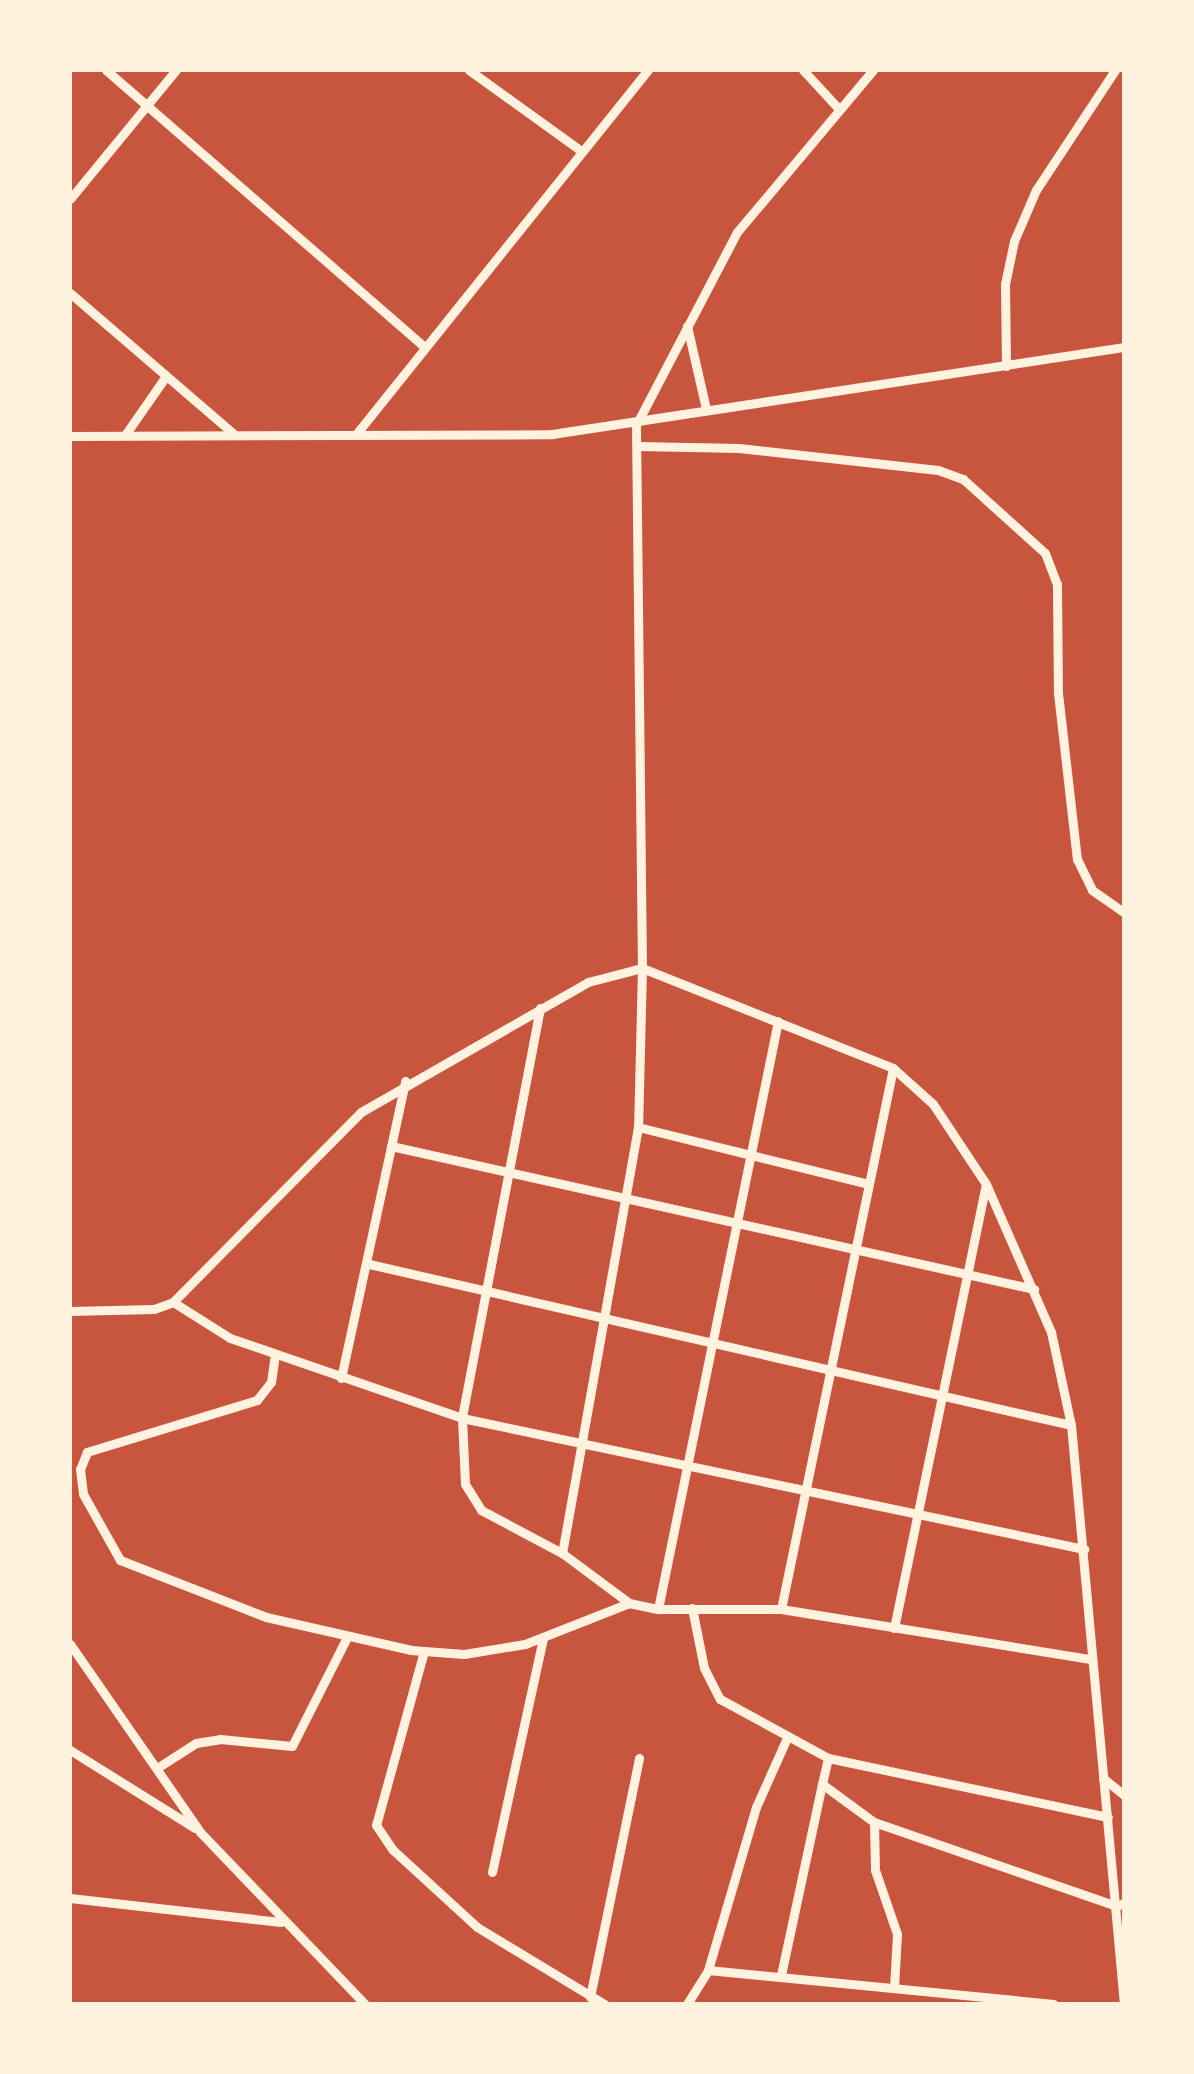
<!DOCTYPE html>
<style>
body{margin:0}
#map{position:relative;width:1194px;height:2074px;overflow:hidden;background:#c8553d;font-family:"Times New Roman",serif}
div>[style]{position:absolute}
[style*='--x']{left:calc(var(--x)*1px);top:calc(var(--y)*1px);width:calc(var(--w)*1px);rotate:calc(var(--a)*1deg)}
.minor>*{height:9px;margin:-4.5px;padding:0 4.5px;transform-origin:4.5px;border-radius:4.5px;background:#fff3e0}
span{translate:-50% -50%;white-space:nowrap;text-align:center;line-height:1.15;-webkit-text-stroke:10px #fff3e0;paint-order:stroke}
.frame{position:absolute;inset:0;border:72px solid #fff3e0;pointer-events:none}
</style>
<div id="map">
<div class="minor">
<i style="--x:106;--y:70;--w:420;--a:41"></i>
<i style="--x:469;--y:70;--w:137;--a:35.8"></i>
<i style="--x:803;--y:70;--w:50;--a:47.4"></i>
<i style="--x:873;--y:70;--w:212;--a:130"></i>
<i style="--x:737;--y:232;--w:218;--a:117.6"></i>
<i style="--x:636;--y:425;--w:543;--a:89.37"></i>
<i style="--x:642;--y:968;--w:270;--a:21.7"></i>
<i style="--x:893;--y:1068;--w:54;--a:42"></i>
<i style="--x:933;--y:1104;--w:96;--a:56.5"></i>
<i style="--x:986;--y:1184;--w:162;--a:66.3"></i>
<i style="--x:1051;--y:1332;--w:95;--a:77.9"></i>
<i style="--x:1071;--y:1425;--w:581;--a:84.77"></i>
<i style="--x:70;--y:199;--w:167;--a:-50.6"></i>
<i style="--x:70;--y:293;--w:216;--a:40.7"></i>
<i style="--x:687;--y:326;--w:85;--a:77.1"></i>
<i style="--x:1006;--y:366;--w:82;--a:-90.7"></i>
<i style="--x:1005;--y:284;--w:44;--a:-78.2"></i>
<i style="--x:1014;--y:241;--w:56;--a:-66.7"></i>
<i style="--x:1036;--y:190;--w:144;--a:-56.6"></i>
<i style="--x:357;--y:433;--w:465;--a:-51.3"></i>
<i style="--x:125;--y:435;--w:72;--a:-55.2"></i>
<i style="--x:70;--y:436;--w:482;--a:-0.2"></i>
<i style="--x:552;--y:434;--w:579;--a:-8.65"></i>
<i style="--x:637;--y:446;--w:102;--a:1.1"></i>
<i style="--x:739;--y:448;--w:200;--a:6.3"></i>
<i style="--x:938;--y:470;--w:27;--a:20"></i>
<i style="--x:963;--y:479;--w:110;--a:42.1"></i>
<i style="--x:1045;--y:553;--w:33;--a:69"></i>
<i style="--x:1057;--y:584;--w:109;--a:89.5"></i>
<i style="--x:1058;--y:693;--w:167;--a:83.5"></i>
<i style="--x:1077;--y:859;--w:34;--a:64"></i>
<i style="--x:1092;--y:890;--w:39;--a:35"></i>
<i style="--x:540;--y:1008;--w:417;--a:100.8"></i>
<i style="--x:462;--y:1418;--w:66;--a:87.4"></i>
<i style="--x:465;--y:1484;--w:31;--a:58"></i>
<i style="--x:481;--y:1510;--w:92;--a:28"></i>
<i style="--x:562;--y:1553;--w:84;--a:36.7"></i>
<i style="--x:629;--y:1603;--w:30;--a:12"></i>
<i style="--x:658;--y:1609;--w:123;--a:0"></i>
<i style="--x:781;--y:1609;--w:312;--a:9.2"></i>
<i style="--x:638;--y:1127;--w:234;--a:13.9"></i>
<i style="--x:391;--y:1146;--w:659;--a:12.54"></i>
<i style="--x:369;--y:1264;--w:720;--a:12.92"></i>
<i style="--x:173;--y:1302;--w:67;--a:32.3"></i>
<i style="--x:230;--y:1338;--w:245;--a:19"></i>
<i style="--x:462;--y:1418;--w:636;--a:11.89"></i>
<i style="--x:70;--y:1311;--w:84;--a:-1.4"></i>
<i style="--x:154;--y:1309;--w:20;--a:-20"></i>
<i style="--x:173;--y:1302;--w:267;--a:-45.3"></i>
<i style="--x:361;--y:1112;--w:262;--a:-29.8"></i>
<i style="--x:588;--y:982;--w:56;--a:-14.5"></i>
<i style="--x:642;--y:968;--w:159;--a:91.4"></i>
<i style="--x:638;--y:1127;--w:433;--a:100.1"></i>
<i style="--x:275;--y:1354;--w:28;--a:98"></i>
<i style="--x:271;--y:1382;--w:23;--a:128"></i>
<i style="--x:257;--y:1400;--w:178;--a:163"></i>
<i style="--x:87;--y:1452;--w:18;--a:112"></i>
<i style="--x:80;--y:1469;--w:25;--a:83"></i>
<i style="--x:83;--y:1494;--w:76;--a:60.7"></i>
<i style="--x:120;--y:1560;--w:157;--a:21.3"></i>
<i style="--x:266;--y:1617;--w:149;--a:12.8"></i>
<i style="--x:411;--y:1650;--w:53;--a:4.3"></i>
<i style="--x:464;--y:1654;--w:62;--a:-9.3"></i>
<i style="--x:525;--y:1644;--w:112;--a:-21.5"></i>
<i style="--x:341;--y:1378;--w:304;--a:-77.8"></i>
<i style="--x:692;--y:1608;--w:61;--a:78.7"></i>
<i style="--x:704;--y:1668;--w:35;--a:63"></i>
<i style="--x:720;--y:1699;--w:123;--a:28.6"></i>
<i style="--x:828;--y:1758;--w:27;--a:103"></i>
<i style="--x:822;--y:1784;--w:64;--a:36.2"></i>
<i style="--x:874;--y:1822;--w:256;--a:19.1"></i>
<i style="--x:1116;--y:1906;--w:9;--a:-21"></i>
<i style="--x:658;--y:1609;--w:600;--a:-78.47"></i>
<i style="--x:781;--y:1609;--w:552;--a:-78.3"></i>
<i style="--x:894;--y:1628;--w:452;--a:-78.3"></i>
<i style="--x:70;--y:1644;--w:229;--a:55.3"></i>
<i style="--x:200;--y:1832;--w:238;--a:46.2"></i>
<i style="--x:424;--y:1651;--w:180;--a:105.4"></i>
<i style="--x:376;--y:1825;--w:30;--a:56"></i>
<i style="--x:393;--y:1850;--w:114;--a:42.5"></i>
<i style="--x:477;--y:1927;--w:149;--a:31.2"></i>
<i style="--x:70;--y:1750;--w:147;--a:32"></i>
<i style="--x:828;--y:1758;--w:286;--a:11.9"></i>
<i style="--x:157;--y:1768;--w:46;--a:-32.7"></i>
<i style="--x:196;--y:1743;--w:24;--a:-9"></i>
<i style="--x:220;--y:1739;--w:72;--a:5.6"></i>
<i style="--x:292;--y:1746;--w:122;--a:-63.2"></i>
<i style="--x:1103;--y:1778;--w:27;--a:39"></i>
<i style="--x:874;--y:1822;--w:48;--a:88.8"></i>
<i style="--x:875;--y:1870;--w:68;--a:71"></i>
<i style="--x:897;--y:1934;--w:53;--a:93.2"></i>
<i style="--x:492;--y:1872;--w:239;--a:-77.7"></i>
<i style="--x:70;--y:1898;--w:212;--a:6.5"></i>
<i style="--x:708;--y:1970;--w:347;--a:5.6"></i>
<i style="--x:781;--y:1975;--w:195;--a:-77.9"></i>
<i style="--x:590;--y:1997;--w:244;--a:-78.4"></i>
<i style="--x:687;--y:2004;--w:40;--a:-58"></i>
<i style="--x:708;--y:1970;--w:170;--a:-73.6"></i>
<i style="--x:756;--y:1807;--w:73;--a:-65.9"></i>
</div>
<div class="frame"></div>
</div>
